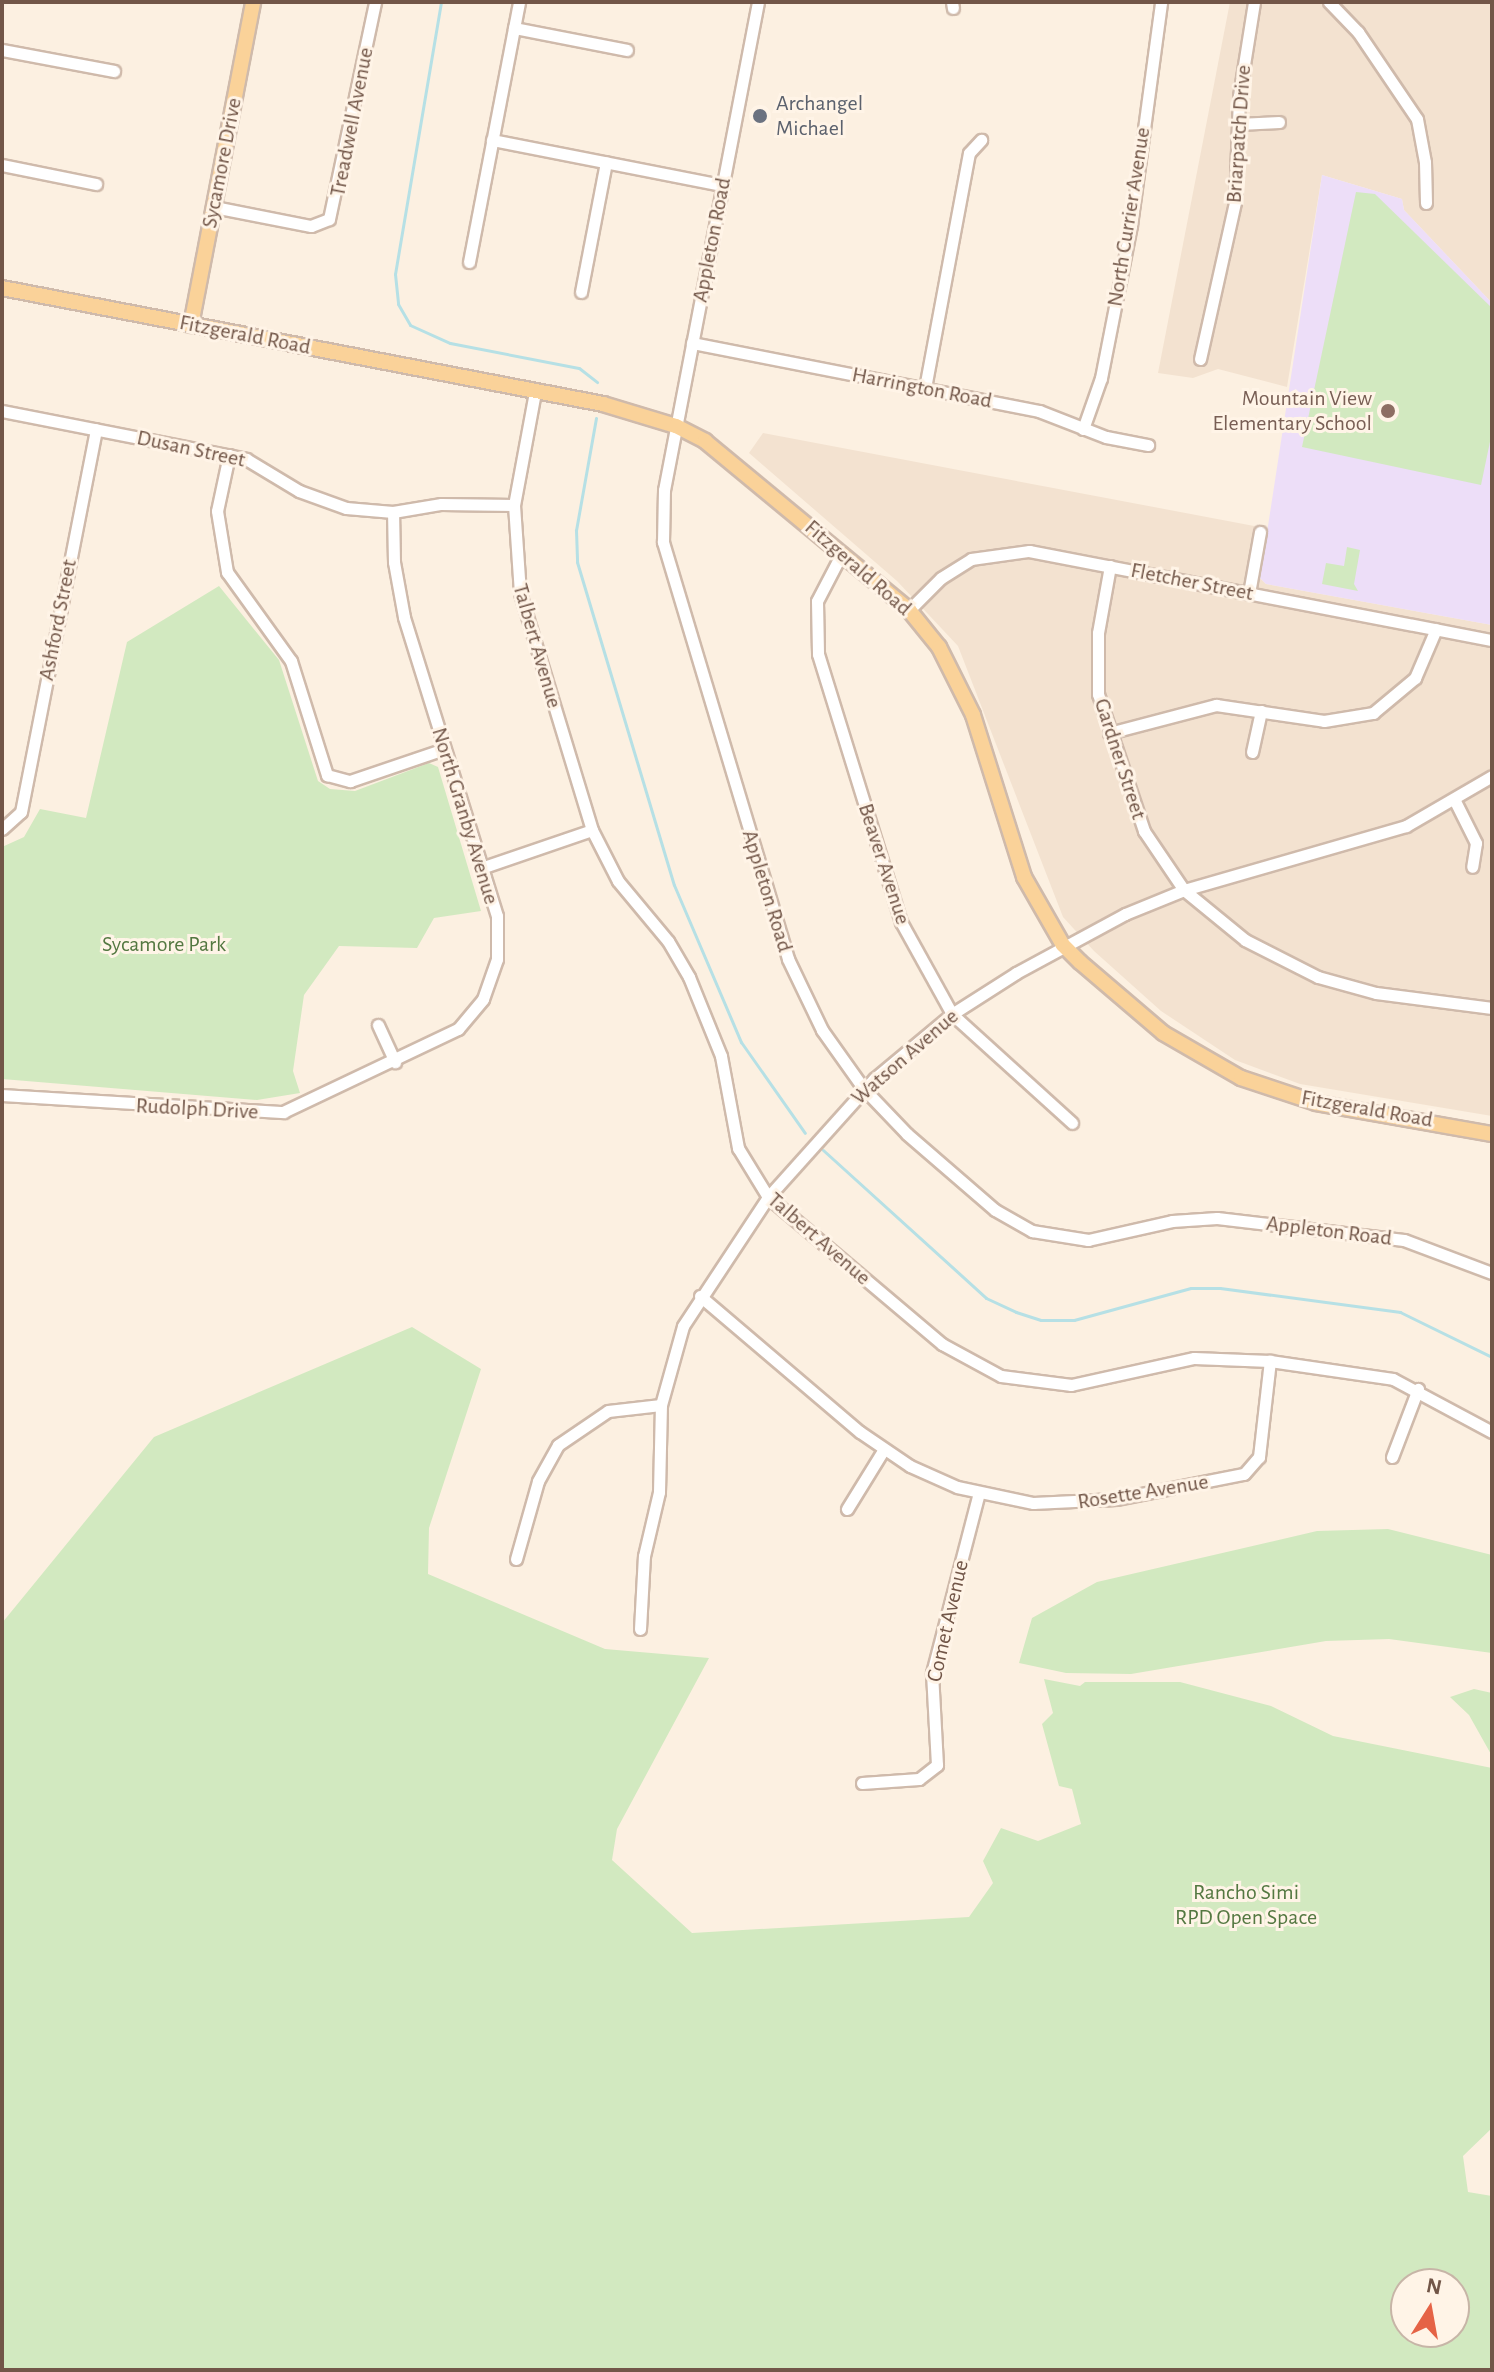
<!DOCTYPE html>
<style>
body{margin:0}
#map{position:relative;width:1494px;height:2372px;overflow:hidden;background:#fcf0e1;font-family:"Alegreya Sans",sans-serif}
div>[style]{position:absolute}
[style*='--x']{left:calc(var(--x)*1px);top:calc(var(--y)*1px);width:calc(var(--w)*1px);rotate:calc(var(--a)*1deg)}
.residential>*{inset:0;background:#f3e2d0}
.education>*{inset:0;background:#eddef8}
.green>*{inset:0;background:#d2e9c0}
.stream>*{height:3px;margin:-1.5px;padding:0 1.5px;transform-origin:1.5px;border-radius:1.5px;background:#b6e0e5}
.roads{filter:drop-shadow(2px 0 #cfbaab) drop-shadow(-2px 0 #cfbaab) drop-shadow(0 2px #cfbaab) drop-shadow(0 -2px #cfbaab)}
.minor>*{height:11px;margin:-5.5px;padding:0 5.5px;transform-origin:5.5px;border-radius:5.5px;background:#fff}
.major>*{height:14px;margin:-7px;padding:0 7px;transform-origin:7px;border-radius:7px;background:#fad299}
.dots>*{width:22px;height:22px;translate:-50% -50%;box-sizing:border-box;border:4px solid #fff4e7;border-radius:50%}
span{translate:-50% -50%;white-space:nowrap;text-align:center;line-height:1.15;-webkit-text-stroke:6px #fff4e7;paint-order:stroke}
.worship-label{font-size:22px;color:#5b616d}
.left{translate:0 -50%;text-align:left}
.street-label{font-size:22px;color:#725648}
.education-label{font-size:22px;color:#785e54}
.right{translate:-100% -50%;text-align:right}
.park-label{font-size:22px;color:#547841}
.frame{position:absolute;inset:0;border:4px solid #725648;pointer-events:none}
.north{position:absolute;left:1390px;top:2268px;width:80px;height:80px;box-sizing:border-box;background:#fff4e7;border:2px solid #c7b5a7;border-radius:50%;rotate:11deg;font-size:22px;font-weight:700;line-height:32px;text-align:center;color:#725648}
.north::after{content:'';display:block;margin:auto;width:28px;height:36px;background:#e56346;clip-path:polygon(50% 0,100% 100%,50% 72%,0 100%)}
</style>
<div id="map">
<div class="residential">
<i style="clip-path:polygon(1230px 2px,1492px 2px,1492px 303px,1404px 210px,1402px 199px,1322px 175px,1287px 387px,1218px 369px,1193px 378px,1158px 373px)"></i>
<i style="clip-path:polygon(763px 433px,1270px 529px,1260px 578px,1266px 584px,1492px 625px,1492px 1116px,1300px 1084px,1235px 1060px,1161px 1011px,1094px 951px,1063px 917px,958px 646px,897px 581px,749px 453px)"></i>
</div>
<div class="education">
<i style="clip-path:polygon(1322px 175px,1402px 199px,1404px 210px,1492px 303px,1492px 625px,1266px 584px,1260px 578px)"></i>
</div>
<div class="green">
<i style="clip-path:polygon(1356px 192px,1375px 194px,1492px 308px,1492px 432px,1481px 485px,1302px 447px)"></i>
<i style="clip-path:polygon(1347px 547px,1360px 550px,1354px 584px,1358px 591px,1322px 584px,1326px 563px,1344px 566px)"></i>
<i style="clip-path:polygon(219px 586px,279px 660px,318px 781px,330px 789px,355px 791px,429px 763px,438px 767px,481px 911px,434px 918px,417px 948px,339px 946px,304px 995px,293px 1071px,300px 1093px,257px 1100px,2px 1079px,2px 847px,24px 837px,40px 809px,86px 818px,127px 642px)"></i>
<i style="clip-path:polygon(evenodd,412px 1327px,481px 1369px,429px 1528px,428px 1574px,605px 1649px,709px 1658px,617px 1829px,612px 1860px,692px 1933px,969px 1917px,993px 1883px,983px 1861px,1001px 1828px,1038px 1841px,1081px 1824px,1072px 1789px,1059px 1786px,1042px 1724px,1053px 1713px,1044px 1679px,1080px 1686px,1085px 1682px,1180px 1682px,1271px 1706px,1333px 1736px,1492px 1768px,1492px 2128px,1463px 2156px,1468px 2192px,1492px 2196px,1492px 2370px,2px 2370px,2px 1623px,154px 1437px,412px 1327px,1406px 2284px,1454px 2284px,1454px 2332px,1406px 2332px,1406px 2284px)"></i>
<i style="clip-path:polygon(1388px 1529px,1492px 1555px,1492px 1653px,1389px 1639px,1326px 1641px,1131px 1674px,1066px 1673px,1019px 1663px,1032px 1618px,1097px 1582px,1317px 1531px)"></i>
<i style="clip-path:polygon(1474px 1689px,1492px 1693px,1492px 1756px,1469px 1715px,1450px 1697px)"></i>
</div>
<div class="stream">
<i style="--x:441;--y:2;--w:276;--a:99.6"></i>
<i style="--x:395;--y:274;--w:30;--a:84"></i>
<i style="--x:398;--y:304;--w:24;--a:60"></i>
<i style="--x:410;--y:325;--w:44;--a:24.2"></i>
<i style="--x:450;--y:343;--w:131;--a:11"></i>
<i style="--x:579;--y:368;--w:23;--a:38"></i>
<i style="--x:596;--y:418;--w:114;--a:100.1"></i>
<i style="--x:576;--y:530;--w:32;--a:88"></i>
<i style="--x:577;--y:562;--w:337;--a:73.3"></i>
<i style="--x:674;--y:885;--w:171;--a:66.9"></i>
<i style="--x:741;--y:1042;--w:111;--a:54.9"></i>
<i style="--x:823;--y:1150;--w:220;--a:42.2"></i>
<i style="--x:986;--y:1298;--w:33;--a:25"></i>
<i style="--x:1016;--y:1312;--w:26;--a:18"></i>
<i style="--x:1041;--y:1320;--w:33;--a:0"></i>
<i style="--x:1074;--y:1320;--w:121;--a:-15.3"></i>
<i style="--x:1191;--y:1288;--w:29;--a:0"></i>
<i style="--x:1220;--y:1288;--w:182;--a:7.6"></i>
<i style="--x:1400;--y:1312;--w:102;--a:26.1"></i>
</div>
<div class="roads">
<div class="minor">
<i style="--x:758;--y:2;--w:497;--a:100.9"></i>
<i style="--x:664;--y:490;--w:52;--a:91.1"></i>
<i style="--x:663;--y:542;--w:435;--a:73.3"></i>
<i style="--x:788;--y:959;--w:79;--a:64.4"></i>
<i style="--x:822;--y:1030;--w:72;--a:54.6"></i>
<i style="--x:864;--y:1089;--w:62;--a:46.3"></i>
<i style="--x:907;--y:1134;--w:116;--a:40.8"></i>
<i style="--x:995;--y:1210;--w:43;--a:29.6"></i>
<i style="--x:1032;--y:1231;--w:57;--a:9.1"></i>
<i style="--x:1088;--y:1240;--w:86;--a:-12.7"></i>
<i style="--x:1172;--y:1221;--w:45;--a:-3.8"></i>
<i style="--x:1217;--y:1218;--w:188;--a:6.7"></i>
<i style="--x:1404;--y:1240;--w:94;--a:20.6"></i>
<i style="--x:952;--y:2;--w:6;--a:81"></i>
<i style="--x:1329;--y:2;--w:42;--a:46"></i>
<i style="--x:1358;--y:32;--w:105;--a:55.9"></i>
<i style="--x:1417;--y:119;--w:44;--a:79.5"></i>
<i style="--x:1425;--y:162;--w:41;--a:88.6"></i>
<i style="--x:514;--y:28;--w:115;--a:11"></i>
<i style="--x:2;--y:50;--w:114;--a:10.6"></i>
<i style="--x:1239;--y:124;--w:40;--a:-2.9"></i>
<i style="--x:492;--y:140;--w:234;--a:11.1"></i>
<i style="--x:2;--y:165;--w:96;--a:11.4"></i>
<i style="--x:214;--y:207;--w:99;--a:11.1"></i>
<i style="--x:311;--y:226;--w:19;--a:-21"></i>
<i style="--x:329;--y:219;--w:222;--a:-78"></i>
<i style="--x:469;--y:262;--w:265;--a:-79.1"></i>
<i style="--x:581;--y:292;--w:132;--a:-79.1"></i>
<i style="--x:692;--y:343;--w:354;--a:11.1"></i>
<i style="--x:1039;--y:411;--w:72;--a:21.2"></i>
<i style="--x:1106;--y:437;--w:43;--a:10.8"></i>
<i style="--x:1200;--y:359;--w:161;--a:-77.4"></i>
<i style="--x:1235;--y:202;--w:106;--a:-87.8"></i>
<i style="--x:1239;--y:96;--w:95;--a:-80.9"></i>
<i style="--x:925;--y:388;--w:239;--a:-79.4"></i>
<i style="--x:969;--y:153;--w:18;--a:-47"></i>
<i style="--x:535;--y:392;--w:115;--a:100.5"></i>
<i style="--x:514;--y:505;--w:88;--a:86.1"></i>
<i style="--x:520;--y:593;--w:248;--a:73.1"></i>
<i style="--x:592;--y:830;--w:57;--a:63"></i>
<i style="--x:618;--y:881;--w:78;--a:50.2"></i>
<i style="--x:668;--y:941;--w:42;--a:59.7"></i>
<i style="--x:689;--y:977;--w:85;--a:67.9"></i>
<i style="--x:721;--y:1056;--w:94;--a:79.5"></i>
<i style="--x:738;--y:1148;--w:57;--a:58.5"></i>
<i style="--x:768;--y:1197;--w:228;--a:40.2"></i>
<i style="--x:942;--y:1344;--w:67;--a:28.5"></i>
<i style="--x:1001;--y:1376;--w:71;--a:7.3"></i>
<i style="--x:1071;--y:1385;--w:126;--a:-12.4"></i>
<i style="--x:1194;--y:1358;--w:76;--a:2.3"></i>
<i style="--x:1270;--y:1361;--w:124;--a:8.3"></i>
<i style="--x:1393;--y:1379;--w:112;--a:28.2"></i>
<i style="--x:2;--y:411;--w:249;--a:11.1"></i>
<i style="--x:246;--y:459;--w:62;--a:31.1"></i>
<i style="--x:299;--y:491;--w:50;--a:19.9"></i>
<i style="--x:346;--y:508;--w:47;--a:4.9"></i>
<i style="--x:393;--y:512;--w:49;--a:-9.5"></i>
<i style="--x:441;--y:504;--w:73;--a:0.8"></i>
<i style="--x:1083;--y:429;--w:54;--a:-70.6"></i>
<i style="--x:1101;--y:378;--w:156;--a:-78.9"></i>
<i style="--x:1131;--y:225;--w:225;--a:-82.3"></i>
<i style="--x:229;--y:455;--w:57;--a:102.1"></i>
<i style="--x:217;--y:511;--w:62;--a:80.7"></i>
<i style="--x:227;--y:572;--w:110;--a:54.3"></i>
<i style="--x:291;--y:661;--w:120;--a:72.5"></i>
<i style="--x:327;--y:775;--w:24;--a:15"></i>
<i style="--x:350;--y:781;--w:99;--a:-18.8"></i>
<i style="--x:842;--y:553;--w:54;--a:117.5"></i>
<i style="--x:817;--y:601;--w:53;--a:88.9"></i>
<i style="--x:818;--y:654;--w:281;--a:72.8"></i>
<i style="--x:901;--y:922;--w:105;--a:61"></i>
<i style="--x:952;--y:1014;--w:162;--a:42.2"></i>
<i style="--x:1110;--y:566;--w:68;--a:100.2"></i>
<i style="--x:1098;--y:633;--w:61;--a:90"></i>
<i style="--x:1098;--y:694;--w:145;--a:71.4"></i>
<i style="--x:1144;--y:831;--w:71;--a:55.9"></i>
<i style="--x:1184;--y:890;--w:79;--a:39.3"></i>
<i style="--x:1245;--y:940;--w:82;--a:26.9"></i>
<i style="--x:1318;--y:977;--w:60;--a:15.4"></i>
<i style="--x:1376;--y:993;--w:117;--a:7.4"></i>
<i style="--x:1249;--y:593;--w:62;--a:-79.8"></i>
<i style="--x:909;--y:610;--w:45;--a:-45"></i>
<i style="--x:941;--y:578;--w:36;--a:-32"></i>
<i style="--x:971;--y:559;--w:59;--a:-7.9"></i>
<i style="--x:1029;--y:551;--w:471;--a:10.9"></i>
<i style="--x:1109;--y:733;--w:111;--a:-14.7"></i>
<i style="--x:1216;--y:705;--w:109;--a:8.4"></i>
<i style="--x:1324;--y:721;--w:50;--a:-9.3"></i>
<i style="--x:1373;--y:713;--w:55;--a:-39.8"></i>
<i style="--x:1415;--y:678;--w:53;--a:-66.8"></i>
<i style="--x:1252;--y:752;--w:42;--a:-77.6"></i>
<i style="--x:1455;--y:801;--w:47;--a:63.4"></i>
<i style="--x:1476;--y:843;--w:24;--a:99"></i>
<i style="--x:2;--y:829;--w:25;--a:-42"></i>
<i style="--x:21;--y:812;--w:390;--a:-78.9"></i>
<i style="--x:481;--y:868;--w:117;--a:-18.9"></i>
<i style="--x:378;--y:1025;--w:41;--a:65.3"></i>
<i style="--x:2;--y:1095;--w:282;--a:3.5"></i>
<i style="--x:283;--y:1112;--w:194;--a:-25.4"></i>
<i style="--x:458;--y:1029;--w:39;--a:-50"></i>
<i style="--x:483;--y:999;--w:42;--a:-70.7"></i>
<i style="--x:497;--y:959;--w:43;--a:-90"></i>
<i style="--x:497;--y:916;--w:313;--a:-107.3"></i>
<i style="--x:404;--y:617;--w:56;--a:-100.3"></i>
<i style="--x:394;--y:562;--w:50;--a:-91.1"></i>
<i style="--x:700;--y:1296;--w:210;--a:40.4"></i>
<i style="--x:860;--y:1432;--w:60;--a:34.2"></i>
<i style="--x:910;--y:1466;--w:51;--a:24.1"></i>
<i style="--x:957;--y:1487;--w:78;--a:11.9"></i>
<i style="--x:1033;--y:1503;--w:83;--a:-2.8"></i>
<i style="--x:1116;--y:1499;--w:130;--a:-11.1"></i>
<i style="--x:1244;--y:1474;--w:23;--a:-49"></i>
<i style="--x:1259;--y:1457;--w:97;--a:-83.5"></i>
<i style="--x:1392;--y:1457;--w:73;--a:-69.1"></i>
<i style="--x:847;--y:1509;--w:70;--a:-58.3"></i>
<i style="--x:516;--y:1559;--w:81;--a:-74.2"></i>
<i style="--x:538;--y:1481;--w:41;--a:-60.9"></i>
<i style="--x:558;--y:1445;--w:60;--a:-34.2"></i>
<i style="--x:608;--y:1411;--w:53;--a:-6.5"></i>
<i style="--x:640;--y:1629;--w:73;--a:-86.9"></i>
<i style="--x:644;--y:1556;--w:66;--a:-76.8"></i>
<i style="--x:659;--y:1492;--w:87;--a:-88.7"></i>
<i style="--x:661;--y:1405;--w:82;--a:-74.4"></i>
<i style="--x:683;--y:1326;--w:154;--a:-56.6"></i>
<i style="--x:768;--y:1197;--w:159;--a:-48.1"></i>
<i style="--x:874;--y:1079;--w:102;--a:-39.8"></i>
<i style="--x:952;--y:1014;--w:76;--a:-32.6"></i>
<i style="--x:1016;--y:973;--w:124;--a:-28.4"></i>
<i style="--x:1125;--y:914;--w:64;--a:-22.1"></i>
<i style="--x:1184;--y:890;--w:231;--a:-16.1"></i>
<i style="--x:1406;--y:826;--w:99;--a:-30.2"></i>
<i style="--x:862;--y:1783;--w:57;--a:-4"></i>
<i style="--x:919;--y:1779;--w:23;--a:-38"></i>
<i style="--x:937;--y:1765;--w:92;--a:-93.1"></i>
<i style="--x:932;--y:1673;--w:186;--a:-75.4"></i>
</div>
<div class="major">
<i style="--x:2;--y:288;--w:612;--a:10.92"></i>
<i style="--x:603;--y:404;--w:76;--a:16.8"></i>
<i style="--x:676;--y:426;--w:33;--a:27"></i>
<i style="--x:705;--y:441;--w:265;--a:39.6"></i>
<i style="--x:909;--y:610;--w:48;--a:51"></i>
<i style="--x:939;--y:647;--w:76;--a:63.4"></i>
<i style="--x:973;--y:715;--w:170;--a:72.5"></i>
<i style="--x:1024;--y:877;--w:78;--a:60.2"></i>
<i style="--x:1063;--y:945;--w:24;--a:45"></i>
<i style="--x:1080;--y:962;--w:109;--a:40.5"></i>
<i style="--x:1163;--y:1033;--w:90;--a:30"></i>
<i style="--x:1241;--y:1078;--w:79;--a:18.4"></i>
<i style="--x:1316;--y:1103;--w:179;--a:10"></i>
<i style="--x:191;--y:325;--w:329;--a:-79.1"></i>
</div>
</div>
<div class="dots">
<i style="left:760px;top:116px;background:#6b7280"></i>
<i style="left:1388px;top:411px;background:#8d6e63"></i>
</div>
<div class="worship-label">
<span class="left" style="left:776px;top:116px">Archangel<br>Michael</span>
</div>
<div class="street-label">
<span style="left:352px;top:122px;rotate:-79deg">Treadwell Avenue</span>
<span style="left:1239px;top:134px;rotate:-86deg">Briarpatch Drive</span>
<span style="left:222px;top:163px;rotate:-79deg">Sycamore Drive</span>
<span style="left:1129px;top:217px;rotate:-81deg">North Currier Avenue</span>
<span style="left:712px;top:240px;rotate:-79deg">Appleton Road</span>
<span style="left:245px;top:335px;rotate:11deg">Fitzgerald Road</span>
<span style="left:922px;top:388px;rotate:11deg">Harrington Road</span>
<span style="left:191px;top:449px;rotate:12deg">Dusan Street</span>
<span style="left:858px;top:568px;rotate:41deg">Fitzgerald Road</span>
<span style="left:1192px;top:582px;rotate:11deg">Fletcher Street</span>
<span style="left:58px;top:620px;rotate:-79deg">Ashford Street</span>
<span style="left:537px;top:646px;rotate:74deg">Talbert Avenue</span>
<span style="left:1120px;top:759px;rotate:72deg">Gardner Street</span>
<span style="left:465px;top:816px;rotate:73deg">North Granby Avenue</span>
<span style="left:884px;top:864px;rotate:72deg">Beaver Avenue</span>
<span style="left:767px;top:891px;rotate:73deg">Appleton Road</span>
<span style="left:905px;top:1057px;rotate:-41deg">Watson Avenue</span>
<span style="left:197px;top:1109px;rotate:3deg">Rudolph Drive</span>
<span style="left:1367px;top:1109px;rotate:10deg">Fitzgerald Road</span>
<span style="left:1329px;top:1231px;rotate:7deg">Appleton Road</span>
<span style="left:819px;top:1239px;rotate:41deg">Talbert Avenue</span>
<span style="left:1143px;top:1492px;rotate:-9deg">Rosette Avenue</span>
<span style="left:948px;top:1621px;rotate:-77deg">Comet Avenue</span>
</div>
<div class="education-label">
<span class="right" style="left:1372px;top:411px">Mountain View<br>Elementary School</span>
</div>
<div class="park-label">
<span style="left:164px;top:945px">Sycamore Park</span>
<span style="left:1246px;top:1905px">Rancho Simi<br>RPD Open Space</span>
</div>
<div class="frame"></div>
<div class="north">N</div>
</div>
